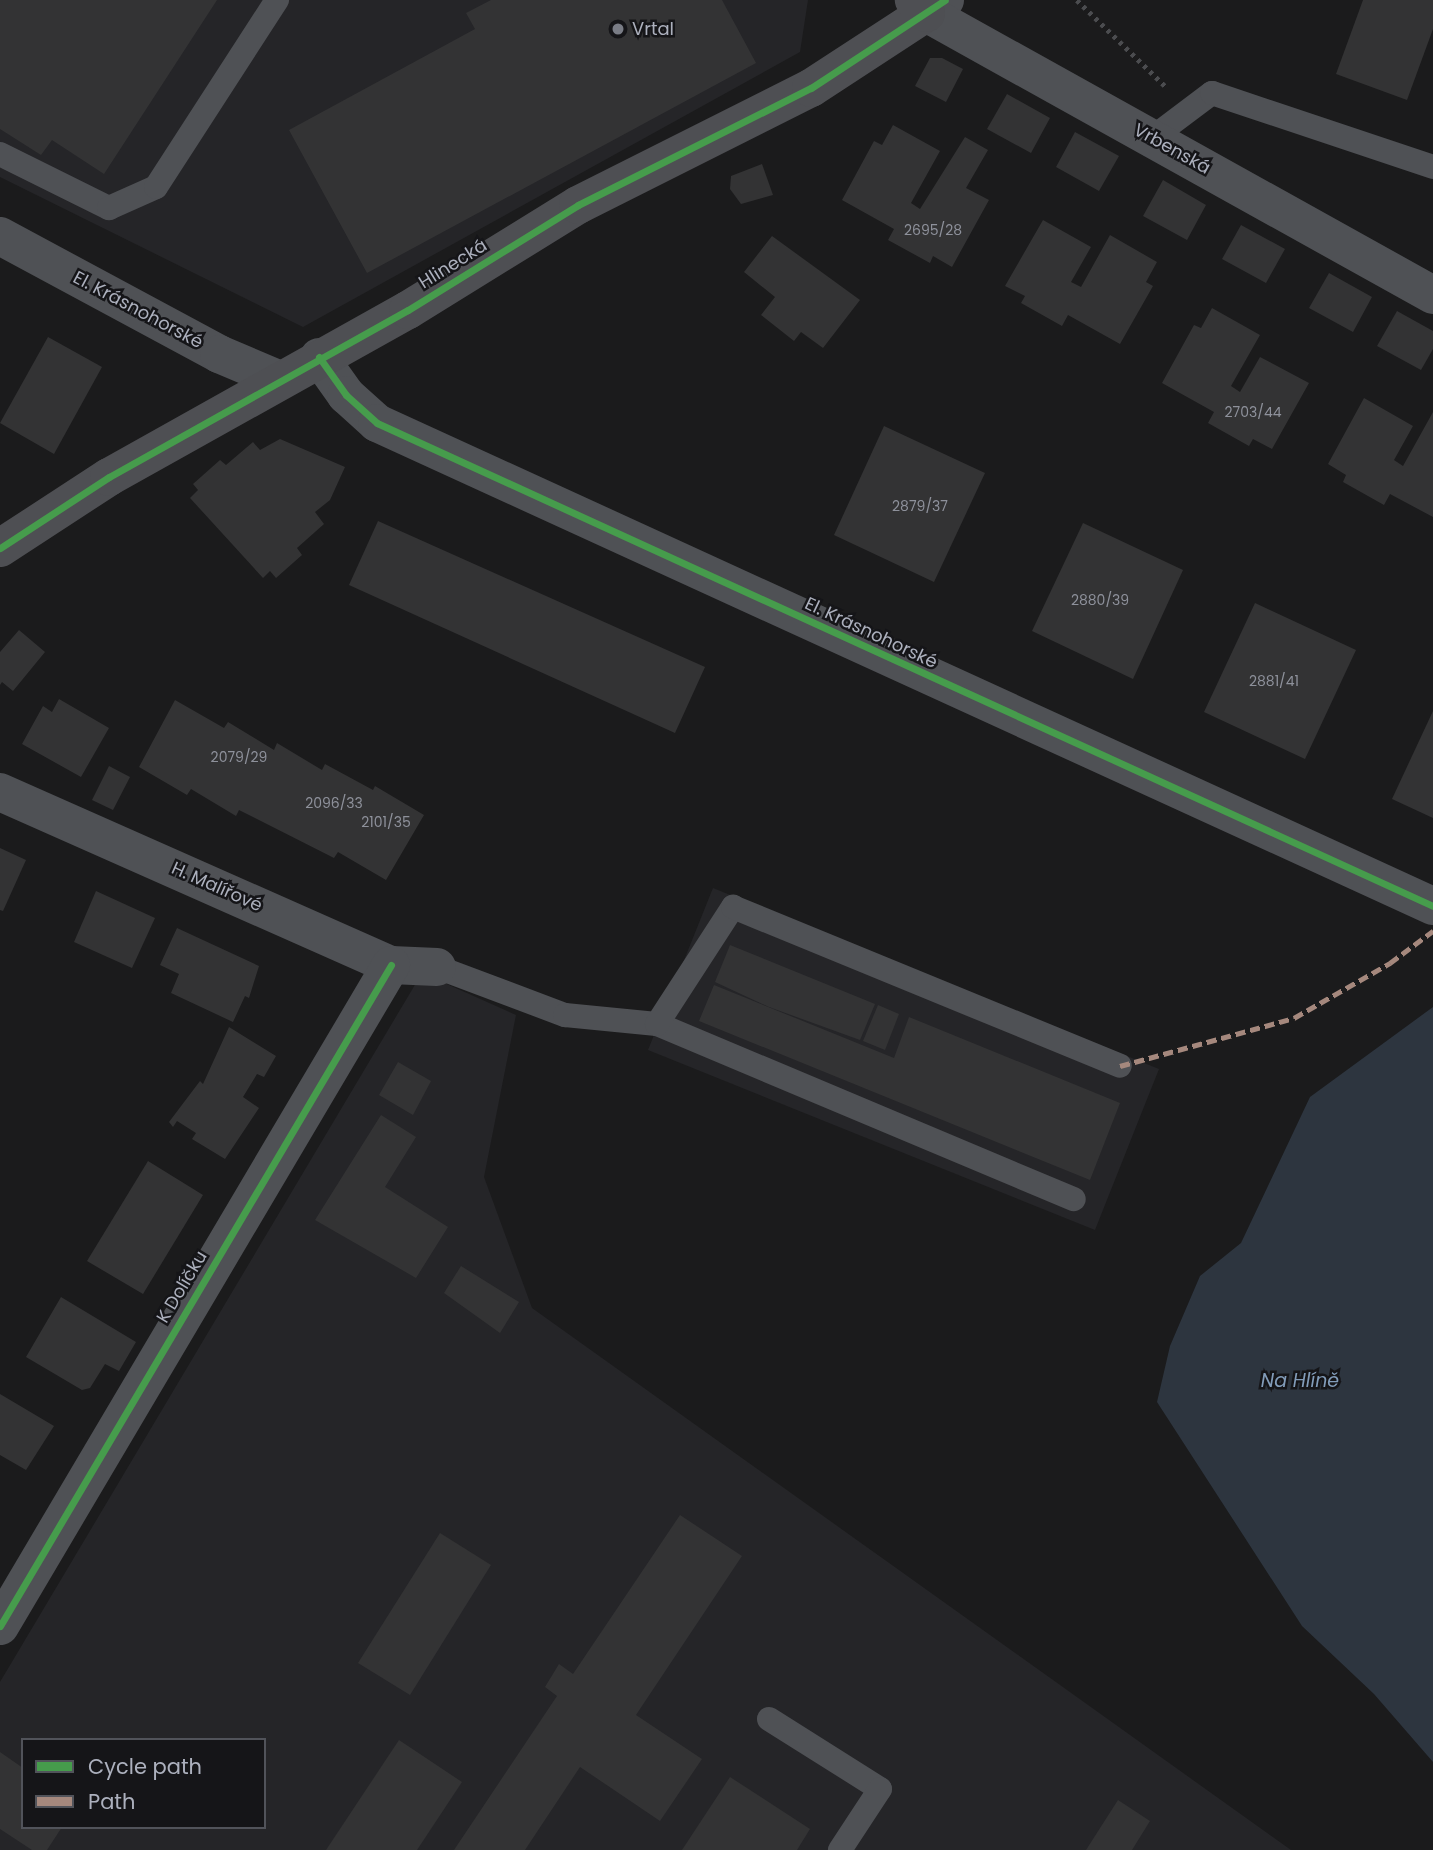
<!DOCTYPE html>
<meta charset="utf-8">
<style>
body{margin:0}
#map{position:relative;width:1433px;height:1850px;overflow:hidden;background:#1b1b1c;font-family:Poppins,sans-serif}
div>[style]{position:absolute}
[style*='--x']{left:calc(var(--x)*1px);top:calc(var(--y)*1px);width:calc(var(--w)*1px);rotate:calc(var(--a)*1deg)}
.built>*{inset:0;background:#252528}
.water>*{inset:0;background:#2d353f}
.building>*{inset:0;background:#333334}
.path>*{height:4.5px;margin-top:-2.25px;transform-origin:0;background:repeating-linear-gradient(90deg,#4b4c4f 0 3.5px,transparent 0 8.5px)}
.lane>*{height:24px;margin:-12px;padding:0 12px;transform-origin:12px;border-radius:12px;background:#4f5155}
.street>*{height:38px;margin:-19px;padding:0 19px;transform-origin:19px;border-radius:19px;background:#4f5155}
.secondary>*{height:38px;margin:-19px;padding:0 19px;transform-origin:19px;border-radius:19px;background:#4e4f53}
.quiet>*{height:5px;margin-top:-2.5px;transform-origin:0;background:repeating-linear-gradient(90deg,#a5887d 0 10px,transparent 0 15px)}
.cycleway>*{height:7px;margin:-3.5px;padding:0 3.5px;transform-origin:3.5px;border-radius:3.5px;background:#469c4c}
.dots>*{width:19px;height:19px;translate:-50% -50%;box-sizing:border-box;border:4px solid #151518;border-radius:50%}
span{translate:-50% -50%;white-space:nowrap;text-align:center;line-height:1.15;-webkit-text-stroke:5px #151518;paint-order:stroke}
.number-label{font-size:14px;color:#8e919b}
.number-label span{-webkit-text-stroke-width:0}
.poi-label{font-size:18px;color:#acb0bd}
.left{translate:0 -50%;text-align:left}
.street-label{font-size:18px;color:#acb0bd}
.water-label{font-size:19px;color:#829cb9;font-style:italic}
.legend{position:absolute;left:21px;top:1738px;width:245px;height:91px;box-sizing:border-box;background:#151518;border:2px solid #51535a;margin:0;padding:9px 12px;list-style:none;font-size:21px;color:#acb0bd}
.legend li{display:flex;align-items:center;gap:14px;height:35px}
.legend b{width:35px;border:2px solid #51535a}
</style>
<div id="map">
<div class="built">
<i style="clip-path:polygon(0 0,808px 0,800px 52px,303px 327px,0 177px)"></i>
<i style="clip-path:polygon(713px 888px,1159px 1069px,1095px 1230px,648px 1050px)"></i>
<i style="clip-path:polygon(evenodd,422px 973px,516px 1015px,484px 1177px,532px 1308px,1291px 1850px,0 1850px,0 1682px,422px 973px,23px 1740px,264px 1740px,264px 1827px,23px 1827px,23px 1740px)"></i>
</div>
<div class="water">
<i style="clip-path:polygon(1433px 1007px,1433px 1762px,1374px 1694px,1302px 1626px,1157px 1402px,1170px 1346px,1200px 1276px,1241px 1243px,1310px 1097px)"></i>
</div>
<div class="building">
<i style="clip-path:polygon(0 0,217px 0,104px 174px,52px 140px,41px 155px,0 129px)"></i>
<i style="clip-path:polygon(491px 0,722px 0,756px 63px,367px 273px,289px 130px,475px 29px,466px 13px)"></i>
<i style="clip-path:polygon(1363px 0,1433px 0,1433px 29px,1407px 100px,1336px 74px)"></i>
<i style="clip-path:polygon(930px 58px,942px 58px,963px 69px,946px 102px,915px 86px)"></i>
<i style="clip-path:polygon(1007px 94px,1050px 118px,1031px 153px,987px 129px)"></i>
<i style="clip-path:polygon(893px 125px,940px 151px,911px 203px,920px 209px,965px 137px,988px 150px,966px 188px,989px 200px,952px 267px,933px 256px,930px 263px,888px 240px,894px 229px,842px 200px,874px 141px,882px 145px)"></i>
<i style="clip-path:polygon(1075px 132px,1119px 156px,1099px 191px,1056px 167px)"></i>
<i style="clip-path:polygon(762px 164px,773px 195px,741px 204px,730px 189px,731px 176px)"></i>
<i style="clip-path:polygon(1163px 180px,1206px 205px,1187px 240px,1143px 216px)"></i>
<i style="clip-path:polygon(1043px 220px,1091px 247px,1071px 282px,1081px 287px,1110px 235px,1157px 262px,1146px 282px,1153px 286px,1120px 344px,1068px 315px,1062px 326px,1021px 303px,1025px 296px,1005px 286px)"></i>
<i style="clip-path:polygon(1241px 225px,1285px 249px,1266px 283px,1222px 259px)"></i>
<i style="clip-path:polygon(772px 236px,860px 300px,823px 348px,801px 332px,794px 341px,761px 315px,775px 297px,744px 272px)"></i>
<i style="clip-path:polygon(1329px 273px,1372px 297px,1353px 332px,1309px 308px)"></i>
<i style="clip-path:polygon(1212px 308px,1260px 335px,1231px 386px,1240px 392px,1260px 357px,1309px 383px,1272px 449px,1253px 439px,1249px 446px,1208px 423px,1214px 412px,1162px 383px,1194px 325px,1201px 328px)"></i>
<i style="clip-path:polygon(1397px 311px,1433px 331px,1433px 349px,1421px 370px,1377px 346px)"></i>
<i style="clip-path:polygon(48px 337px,102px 367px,54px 454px,0 423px)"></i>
<i style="clip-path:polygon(1364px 398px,1413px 426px,1394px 460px,1403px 466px,1433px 412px,1433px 517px,1390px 494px,1384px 505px,1343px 482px,1346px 475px,1328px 464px)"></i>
<i style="clip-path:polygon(884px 426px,985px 473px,934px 582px,834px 535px)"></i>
<i style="clip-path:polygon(280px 439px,345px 467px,330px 500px,315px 512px,324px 524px,297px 548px,302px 555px,276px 578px,270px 571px,263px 578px,190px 498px,198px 490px,193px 484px,220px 460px,226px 465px,253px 442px,260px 450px)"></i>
<i style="clip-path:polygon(378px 521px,705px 667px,675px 733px,349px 585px)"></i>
<i style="clip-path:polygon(1083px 523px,1183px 570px,1133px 679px,1032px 631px)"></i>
<i style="clip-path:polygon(1255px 603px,1356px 650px,1305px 759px,1204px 712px)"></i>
<i style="clip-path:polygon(19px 630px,45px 652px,13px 691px,2px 682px,0 685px,0 652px)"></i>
<i style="clip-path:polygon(59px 699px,109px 728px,81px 777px,22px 744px,43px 706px,52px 712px)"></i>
<i style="clip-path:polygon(175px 700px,224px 728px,228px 722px,274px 750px,277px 743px,322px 770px,325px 764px,373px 790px,375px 786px,424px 815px,386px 880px,338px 852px,334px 858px,239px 810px,236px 816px,191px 789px,187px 795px,139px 767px)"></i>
<i style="clip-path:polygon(1433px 711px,1433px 818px,1392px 799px)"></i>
<i style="clip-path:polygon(109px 766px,130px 777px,113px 810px,92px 800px)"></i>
<i style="clip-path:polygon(0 848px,26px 860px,3px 911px,0 910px)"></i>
<i style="clip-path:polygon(96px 891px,155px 918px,132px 968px,74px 942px)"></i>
<i style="clip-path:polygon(177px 928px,259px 966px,249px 998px,245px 996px,233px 1022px,171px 993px,179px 974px,160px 965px)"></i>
<i style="clip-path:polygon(730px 945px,875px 1004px,860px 1040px,769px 1007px,715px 982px)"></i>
<i style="clip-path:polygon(714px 985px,894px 1058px,909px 1017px,1120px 1103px,1090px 1180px,699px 1021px)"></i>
<i style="clip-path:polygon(878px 1005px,899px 1014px,885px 1050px,863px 1041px)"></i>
<i style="clip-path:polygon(229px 1027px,276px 1056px,264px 1077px,257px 1074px,243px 1097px,259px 1108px,225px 1159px,192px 1139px,196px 1133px,177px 1121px,173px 1127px,169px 1122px,200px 1081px,203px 1084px)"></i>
<i style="clip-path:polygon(398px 1062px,431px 1081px,413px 1115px,379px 1095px)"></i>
<i style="clip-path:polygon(381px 1115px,416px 1137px,385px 1187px,448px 1227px,416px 1278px,315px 1220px)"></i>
<i style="clip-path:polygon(148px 1161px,203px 1195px,143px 1294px,87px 1261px)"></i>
<i style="clip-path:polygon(461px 1266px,519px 1302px,500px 1333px,444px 1293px)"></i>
<i style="clip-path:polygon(61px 1297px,136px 1342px,119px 1371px,105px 1364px,90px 1388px,82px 1390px,26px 1357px)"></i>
<i style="clip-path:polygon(0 1394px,54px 1426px,26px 1470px,0 1455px)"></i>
<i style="clip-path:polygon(680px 1515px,742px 1556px,636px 1715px,702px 1759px,660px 1821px,580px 1767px,525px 1850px,454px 1850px,557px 1696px,545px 1687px,559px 1664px,573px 1674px)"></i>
<i style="clip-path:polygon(440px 1533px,491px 1565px,410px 1695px,358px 1663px)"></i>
<i style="clip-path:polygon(399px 1740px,462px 1782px,417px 1850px,326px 1850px)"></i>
<i style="clip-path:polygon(0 1752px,23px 1768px,23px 1827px,62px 1827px,47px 1850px,32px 1850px,0 1829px)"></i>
<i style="clip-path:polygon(730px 1777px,810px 1829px,797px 1850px,682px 1850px)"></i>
<i style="clip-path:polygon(1118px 1800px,1150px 1821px,1132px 1850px,1086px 1850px)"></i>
</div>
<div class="path">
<i style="--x:1077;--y:0;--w:124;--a:44.3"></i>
</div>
<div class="lane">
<i style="--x:1152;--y:138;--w:75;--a:-36.9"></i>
<i style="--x:1212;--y:93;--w:233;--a:18.5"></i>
<i style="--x:0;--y:154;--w:122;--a:26.4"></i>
<i style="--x:109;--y:208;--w:51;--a:-24.1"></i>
<i style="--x:156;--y:187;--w:223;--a:-57.1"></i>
<i style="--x:437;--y:967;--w:137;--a:20.6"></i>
<i style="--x:565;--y:1015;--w:92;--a:5.6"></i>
<i style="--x:657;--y:1024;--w:452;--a:22.8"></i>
<i style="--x:657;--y:1024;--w:140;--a:-57"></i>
<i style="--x:733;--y:907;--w:418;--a:22.3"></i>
<i style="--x:769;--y:1719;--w:131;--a:32.2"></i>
<i style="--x:880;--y:1789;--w:73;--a:123.3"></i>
</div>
<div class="street">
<i style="--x:945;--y:0;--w:23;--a:146"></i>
<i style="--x:926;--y:13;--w:580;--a:29.08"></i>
<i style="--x:0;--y:236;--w:249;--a:28.3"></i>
<i style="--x:219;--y:354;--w:64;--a:23"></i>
<i style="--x:319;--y:357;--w:47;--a:54.6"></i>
<i style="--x:346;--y:395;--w:42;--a:42.1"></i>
<i style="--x:377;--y:423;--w:1161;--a:24.58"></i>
<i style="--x:0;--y:792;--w:428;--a:23.9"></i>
<i style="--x:391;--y:965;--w:46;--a:2.5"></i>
<i style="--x:0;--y:1626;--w:768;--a:-59.39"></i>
</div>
<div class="secondary">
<i style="--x:0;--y:548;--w:130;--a:-33.1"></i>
<i style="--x:109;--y:477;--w:342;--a:-29.2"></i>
<i style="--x:408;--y:310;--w:200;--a:-31.7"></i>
<i style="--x:578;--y:205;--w:261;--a:-26.7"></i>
<i style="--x:811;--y:88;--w:137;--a:-33.1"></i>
<i style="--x:926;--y:13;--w:18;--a:-133"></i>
</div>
<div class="quiet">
<i style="--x:1120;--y:1066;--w:180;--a:-15.4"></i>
<i style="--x:1294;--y:1018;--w:111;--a:-29.8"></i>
<i style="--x:1390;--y:963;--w:54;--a:-36.7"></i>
</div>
<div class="cycleway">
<i style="--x:319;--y:357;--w:47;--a:54.6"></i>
<i style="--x:346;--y:395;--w:42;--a:42.1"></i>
<i style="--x:377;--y:423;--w:1161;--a:24.58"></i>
<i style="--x:0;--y:548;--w:130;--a:-33.1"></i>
<i style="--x:109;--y:477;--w:342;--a:-29.2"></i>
<i style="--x:408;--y:310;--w:200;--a:-31.7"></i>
<i style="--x:578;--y:205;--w:261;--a:-26.7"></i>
<i style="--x:811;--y:88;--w:160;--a:-33.3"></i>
<i style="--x:0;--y:1626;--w:768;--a:-59.39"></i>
</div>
<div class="dots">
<i style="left:618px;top:29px;background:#797c85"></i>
</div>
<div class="number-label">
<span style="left:933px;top:230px">2695/28</span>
<span style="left:1253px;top:412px">2703/44</span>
<span style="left:920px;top:506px">2879/37</span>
<span style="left:1100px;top:600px">2880/39</span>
<span style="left:1274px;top:681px">2881/41</span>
<span style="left:239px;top:757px">2079/29</span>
<span style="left:334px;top:803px">2096/33</span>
<span style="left:386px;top:822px">2101/35</span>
</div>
<div class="poi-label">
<span class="left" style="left:632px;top:29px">Vrtal</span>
</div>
<div class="street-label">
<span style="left:1172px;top:149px;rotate:29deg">Vrbenská</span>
<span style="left:453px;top:264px;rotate:-32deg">Hlinecká</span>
<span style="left:138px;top:310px;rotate:28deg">El. Krásnohorské</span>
<span style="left:871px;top:633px;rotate:25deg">El. Krásnohorské</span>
<span style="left:217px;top:887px;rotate:24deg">H. Malířové</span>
<span style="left:182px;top:1287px;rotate:-59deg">K Dolíčku</span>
</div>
<div class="water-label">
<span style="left:1300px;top:1381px">Na Hlíně</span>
</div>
<ul class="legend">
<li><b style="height:9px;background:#469c4c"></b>Cycle path</li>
<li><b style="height:9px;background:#a5887d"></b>Path</li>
</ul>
</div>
